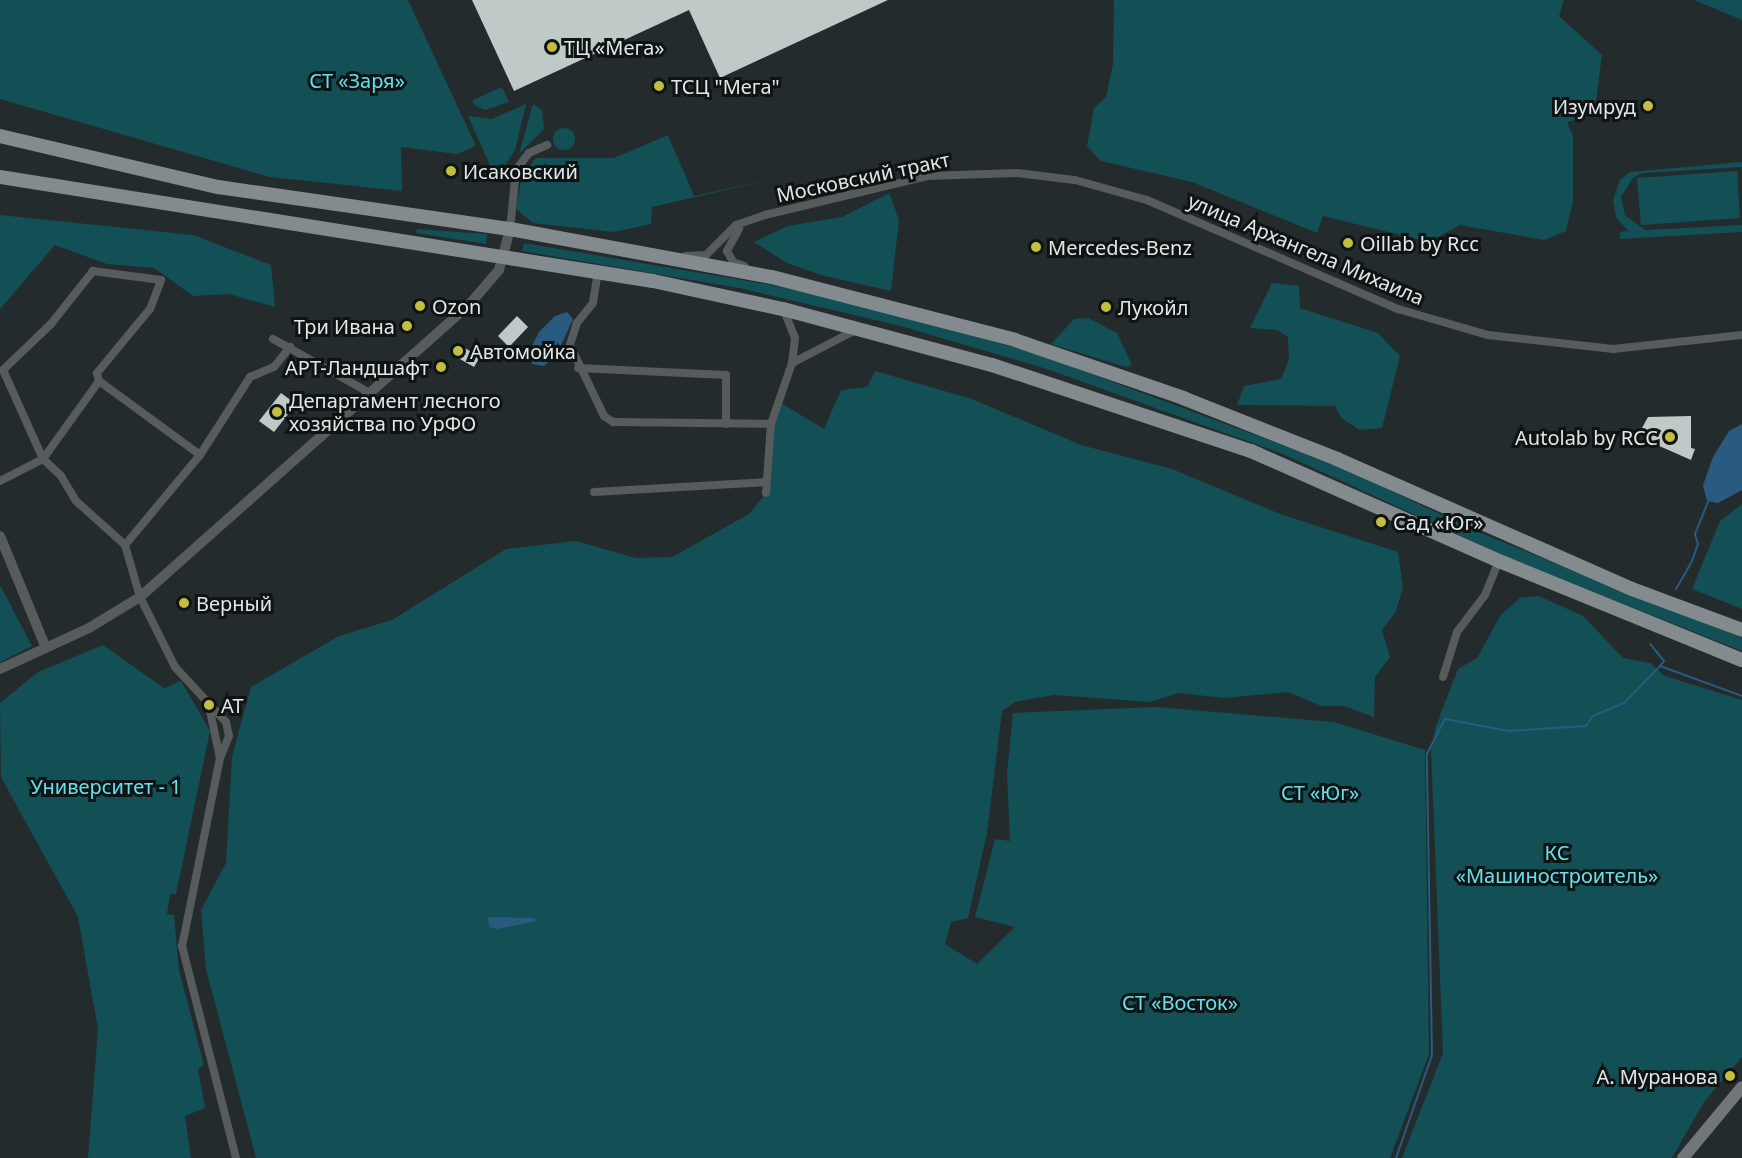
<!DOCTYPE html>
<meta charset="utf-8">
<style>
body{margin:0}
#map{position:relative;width:1742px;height:1158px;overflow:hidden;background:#232b2c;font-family:"Noto Sans",sans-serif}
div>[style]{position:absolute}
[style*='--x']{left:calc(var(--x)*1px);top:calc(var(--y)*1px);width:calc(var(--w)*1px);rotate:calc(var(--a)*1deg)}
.green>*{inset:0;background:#125056}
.round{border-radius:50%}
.water>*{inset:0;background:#295b80}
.stream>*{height:2px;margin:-1px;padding:0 1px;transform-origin:1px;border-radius:1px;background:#295b80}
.building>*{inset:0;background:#bfcac8}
.minor>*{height:8px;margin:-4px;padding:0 4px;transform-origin:4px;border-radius:4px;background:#575b5c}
.tertiary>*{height:10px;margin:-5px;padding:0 5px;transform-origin:5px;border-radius:5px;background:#575b5c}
.secondary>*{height:12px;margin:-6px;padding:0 6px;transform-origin:6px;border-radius:6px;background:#707679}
.primary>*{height:14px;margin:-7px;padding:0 7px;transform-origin:7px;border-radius:7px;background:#838b8e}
.dots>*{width:16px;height:16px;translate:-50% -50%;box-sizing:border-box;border:3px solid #0f1313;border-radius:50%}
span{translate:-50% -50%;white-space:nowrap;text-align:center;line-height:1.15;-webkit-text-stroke:6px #0f1313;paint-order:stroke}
.poi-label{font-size:20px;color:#e1e6e7}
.left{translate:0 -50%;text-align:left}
.right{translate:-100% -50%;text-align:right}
.park-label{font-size:20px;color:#64e0ec}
.street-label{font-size:20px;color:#e1e6e7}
</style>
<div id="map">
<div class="green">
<i style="clip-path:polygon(0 0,408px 0,476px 146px,457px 154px,401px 147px,402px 191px,270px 177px,0 99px)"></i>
<i style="clip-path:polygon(1114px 0,1564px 0,1559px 16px,1602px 55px,1594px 116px,1567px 122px,1573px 136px,1573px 201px,1566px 231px,1544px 240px,1460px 225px,1429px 242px,1323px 216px,1317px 233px,1192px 182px,1101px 161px,1087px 146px,1094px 108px,1106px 97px,1113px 64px)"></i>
<i style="clip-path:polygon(1694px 0,1742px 0,1742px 20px)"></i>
<i style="clip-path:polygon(502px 87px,509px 102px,485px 110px,474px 105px,473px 100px)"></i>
<i style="clip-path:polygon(526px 104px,515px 150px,496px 179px,468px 116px,492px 119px)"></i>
<i style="clip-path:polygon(533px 104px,542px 110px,544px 129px,519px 154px)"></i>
<i class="round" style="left:553px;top:128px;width:22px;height:22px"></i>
<i style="clip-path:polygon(668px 135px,694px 196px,783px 177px,652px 207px,651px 224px,614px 232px,533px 223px,516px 209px,522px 175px,536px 158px,614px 158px)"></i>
<i style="clip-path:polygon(1742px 162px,1742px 167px,1642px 173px,1633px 178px,1621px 197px,1625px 215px,1645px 230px,1742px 225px,1742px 232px,1620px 239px,1620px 232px,1628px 231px,1616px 217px,1613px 200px,1620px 180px,1630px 172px)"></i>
<i style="clip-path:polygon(1737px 171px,1740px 218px,1641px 225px,1637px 178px)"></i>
<i style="clip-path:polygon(889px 193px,899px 220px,891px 291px,821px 275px,787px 263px,754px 242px,788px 226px,842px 217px)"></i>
<i style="clip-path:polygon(0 215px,193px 235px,271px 265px,275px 307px,229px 294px,193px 296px,154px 268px,107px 264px,55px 245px,0 309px)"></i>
<i style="clip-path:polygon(417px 229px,487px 234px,486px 244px,416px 233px)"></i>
<i style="clip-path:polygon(524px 243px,819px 293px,1038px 354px,1341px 467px,1478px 532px,1742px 638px,1742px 651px,1515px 561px,1283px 454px,1047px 369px,901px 326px,739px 288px,522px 251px)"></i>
<i style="clip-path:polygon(1272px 283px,1299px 286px,1300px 308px,1378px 333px,1400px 356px,1382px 428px,1360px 430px,1341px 418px,1335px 406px,1237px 405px,1244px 386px,1281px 379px,1289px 359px,1288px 337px,1277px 330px,1250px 328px)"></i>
<i style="clip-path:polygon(1088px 318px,1117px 333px,1132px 365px,1126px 367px,1051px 344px,1074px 319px)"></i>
<i style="clip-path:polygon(875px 371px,972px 399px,1081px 445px,1172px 469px,1280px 514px,1398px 552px,1403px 588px,1396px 611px,1382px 630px,1390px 657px,1375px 677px,1374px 717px,1344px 706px,1321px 706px,1288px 692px,1225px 698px,1178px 693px,1150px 702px,1054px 695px,1015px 702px,1002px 711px,987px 833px,968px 918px,951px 922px,945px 944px,977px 964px,1015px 927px,975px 917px,995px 839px,1010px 841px,1007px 773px,1013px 713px,1156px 707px,1334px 722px,1425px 750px,1429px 1054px,1390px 1158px,256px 1158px,206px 969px,201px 910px,226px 863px,232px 757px,251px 687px,339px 636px,392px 620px,506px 549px,576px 541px,636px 558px,672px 557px,749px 514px,766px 493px,771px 424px,779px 402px,824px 429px,841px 390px,867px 387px)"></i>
<i style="clip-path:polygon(1742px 504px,1742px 609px,1692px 589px,1720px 521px)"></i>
<i style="clip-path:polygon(0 585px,32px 646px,0 662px)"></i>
<i style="clip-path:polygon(1539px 596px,1583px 616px,1623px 658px,1650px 663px,1665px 676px,1742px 700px,1742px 1057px,1704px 1102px,1672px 1158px,1402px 1158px,1443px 1053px,1431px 749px,1436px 726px,1458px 669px,1477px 658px,1500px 616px,1520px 598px)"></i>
<i style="clip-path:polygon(103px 645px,164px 688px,181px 681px,210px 731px,176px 894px,170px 894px,167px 914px,174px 915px,179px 970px,204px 1065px,198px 1069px,205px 1108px,185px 1116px,191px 1158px,88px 1158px,98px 1029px,78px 917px,1px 777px,0 703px,38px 672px)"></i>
</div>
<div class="water">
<i style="clip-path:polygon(567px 312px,573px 319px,557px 354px,544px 366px,532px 364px,530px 350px,539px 332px,555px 316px)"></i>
<i style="clip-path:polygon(1742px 424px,1742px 490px,1718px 503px,1707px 501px,1703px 485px,1713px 457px,1729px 431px)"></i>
<i style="clip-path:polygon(488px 917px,534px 918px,537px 921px,497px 929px,489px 927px)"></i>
</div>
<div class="stream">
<i style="--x:1676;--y:589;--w:32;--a:-60"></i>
<i style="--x:1692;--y:561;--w:18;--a:-71"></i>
<i style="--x:1698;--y:544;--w:10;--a:-107"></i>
<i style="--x:1695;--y:534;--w:38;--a:-68"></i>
<i style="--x:1660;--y:666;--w:87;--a:20.1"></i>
<i style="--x:1396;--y:1158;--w:109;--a:-70.7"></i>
<i style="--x:1432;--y:1055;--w:301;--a:-91"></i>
<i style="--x:1427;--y:754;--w:39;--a:-63"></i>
<i style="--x:1445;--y:719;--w:65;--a:10.6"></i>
<i style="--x:1509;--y:731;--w:77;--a:-3.7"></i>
<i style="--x:1586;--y:726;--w:12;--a:-55"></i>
<i style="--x:1593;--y:716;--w:34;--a:-23"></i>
<i style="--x:1624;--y:703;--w:52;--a:-45.8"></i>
<i style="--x:1660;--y:666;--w:6;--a:-51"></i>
<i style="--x:1664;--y:661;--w:22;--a:-129"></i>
</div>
<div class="building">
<i style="clip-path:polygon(472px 0,888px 0,720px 78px,689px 10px,514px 91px)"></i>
<i style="clip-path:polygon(517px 316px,528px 327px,509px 347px,498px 336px)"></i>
<i style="clip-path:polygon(458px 344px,480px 357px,474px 367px,451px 354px)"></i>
<i style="clip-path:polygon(281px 393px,296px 404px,274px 432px,259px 421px)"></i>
<i style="clip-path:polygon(1691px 416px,1691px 448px,1695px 449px,1691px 460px,1648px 441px,1652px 433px,1642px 428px,1648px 417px)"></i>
</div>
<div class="minor">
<i style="--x:510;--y:229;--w:59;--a:-84.2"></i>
<i style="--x:516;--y:170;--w:21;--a:-53"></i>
<i style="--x:529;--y:153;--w:20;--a:-24"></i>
<i style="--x:739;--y:229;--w:25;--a:119"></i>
<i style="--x:727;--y:251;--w:13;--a:61"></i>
<i style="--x:733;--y:262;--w:12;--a:20"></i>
<i style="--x:686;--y:256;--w:20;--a:-3"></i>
<i style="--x:706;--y:255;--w:42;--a:-45"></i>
<i style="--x:736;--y:225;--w:31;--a:-19"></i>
<i style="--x:765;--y:215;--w:167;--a:-13.5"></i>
<i style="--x:927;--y:176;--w:90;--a:-1.9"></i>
<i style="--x:1017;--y:173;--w:58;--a:6.9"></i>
<i style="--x:1075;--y:180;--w:75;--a:15.5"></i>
<i style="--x:1147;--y:200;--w:274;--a:23.5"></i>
<i style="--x:1398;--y:309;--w:94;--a:16.1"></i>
<i style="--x:1488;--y:335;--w:126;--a:6.4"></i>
<i style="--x:1613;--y:349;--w:130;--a:-6.2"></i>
<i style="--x:598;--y:271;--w:32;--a:99"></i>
<i style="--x:593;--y:303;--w:26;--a:129"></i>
<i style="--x:577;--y:323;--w:23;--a:108"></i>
<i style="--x:570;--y:345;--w:79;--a:64.4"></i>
<i style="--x:604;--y:416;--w:11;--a:34"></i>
<i style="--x:613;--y:422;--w:158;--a:0.7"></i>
<i style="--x:273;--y:339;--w:113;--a:29.1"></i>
<i style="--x:792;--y:363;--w:74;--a:-27.3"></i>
<i style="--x:578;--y:368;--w:148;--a:2.7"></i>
<i style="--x:726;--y:375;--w:49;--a:90"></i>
<i style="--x:99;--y:381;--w:125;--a:36.2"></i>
<i style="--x:0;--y:481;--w:48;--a:-27.1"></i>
<i style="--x:43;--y:459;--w:96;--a:-54.3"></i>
<i style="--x:99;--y:381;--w:8;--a:-104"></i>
<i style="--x:97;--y:373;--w:83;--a:-50.4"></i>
<i style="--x:150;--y:309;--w:31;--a:-69"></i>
<i style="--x:161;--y:280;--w:69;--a:-172.5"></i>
<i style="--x:93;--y:271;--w:68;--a:128.4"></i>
<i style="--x:51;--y:324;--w:66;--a:136.2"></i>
<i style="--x:3;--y:370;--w:98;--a:65.8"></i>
<i style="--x:43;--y:459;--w:25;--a:43"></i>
<i style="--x:61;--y:476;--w:29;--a:59"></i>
<i style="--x:76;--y:501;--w:66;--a:41.9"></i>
<i style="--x:125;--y:545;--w:54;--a:73.9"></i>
<i style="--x:140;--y:597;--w:78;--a:63.4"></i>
<i style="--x:175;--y:667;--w:75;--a:47.2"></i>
<i style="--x:226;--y:722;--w:14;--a:78"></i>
<i style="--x:229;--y:736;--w:24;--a:112"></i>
<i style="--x:594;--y:492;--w:173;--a:-3.3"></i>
<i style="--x:766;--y:493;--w:69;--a:-85.9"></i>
<i style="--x:771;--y:424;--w:65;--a:-71"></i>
<i style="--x:792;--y:363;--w:25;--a:-83"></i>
<i style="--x:795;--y:338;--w:31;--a:-112"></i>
<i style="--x:125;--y:545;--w:117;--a:-50.2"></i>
<i style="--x:200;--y:455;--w:93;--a:-57.3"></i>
<i style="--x:250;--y:377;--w:26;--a:-23"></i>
<i style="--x:274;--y:367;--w:26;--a:-51"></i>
<i style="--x:1443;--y:677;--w:47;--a:-72.7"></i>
<i style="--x:1457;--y:632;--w:46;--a:-52.9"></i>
<i style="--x:1485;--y:595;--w:37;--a:-68"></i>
<i style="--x:209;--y:706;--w:53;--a:78.1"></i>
<i style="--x:220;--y:758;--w:192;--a:101.4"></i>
<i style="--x:182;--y:946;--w:219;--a:75.7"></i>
</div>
<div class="tertiary">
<i style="--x:0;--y:536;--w:121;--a:67.7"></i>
<i style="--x:0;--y:669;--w:98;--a:-24.7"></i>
<i style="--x:89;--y:628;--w:60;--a:-31.3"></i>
<i style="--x:140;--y:597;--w:440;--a:-41.6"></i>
<i style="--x:469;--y:305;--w:46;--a:-49.4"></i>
<i style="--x:499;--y:270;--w:42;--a:-75"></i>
</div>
<div class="secondary">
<i style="--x:1683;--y:1158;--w:92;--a:-50.3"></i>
</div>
<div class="primary">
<i style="--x:0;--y:136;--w:224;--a:13.2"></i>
<i style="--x:218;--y:187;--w:295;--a:8.2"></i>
<i style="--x:510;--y:229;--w:266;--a:10.4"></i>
<i style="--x:772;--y:277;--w:251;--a:14.5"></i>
<i style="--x:1015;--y:340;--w:178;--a:19"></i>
<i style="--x:1183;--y:398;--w:166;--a:21.6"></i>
<i style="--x:1337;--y:459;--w:322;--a:23.8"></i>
<i style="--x:1632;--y:589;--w:117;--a:20.4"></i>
<i style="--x:0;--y:177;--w:661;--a:9.05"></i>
<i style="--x:653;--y:281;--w:133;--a:12.2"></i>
<i style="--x:783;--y:309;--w:216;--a:15"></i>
<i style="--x:992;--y:365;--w:273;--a:18.4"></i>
<i style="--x:1251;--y:451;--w:271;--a:23.9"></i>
<i style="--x:1499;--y:561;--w:262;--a:22.2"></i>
</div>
<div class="dots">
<i style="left:552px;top:47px;background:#c1be40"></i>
<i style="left:659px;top:86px;background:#c1be40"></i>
<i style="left:1648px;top:106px;background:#c1be40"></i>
<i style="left:451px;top:171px;background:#c1be40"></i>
<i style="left:1348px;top:243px;background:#c1be40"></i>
<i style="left:1036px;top:247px;background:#c1be40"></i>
<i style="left:420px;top:306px;background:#c1be40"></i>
<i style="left:1106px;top:307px;background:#c1be40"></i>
<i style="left:407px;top:326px;background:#c1be40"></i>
<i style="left:458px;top:351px;background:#c1be40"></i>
<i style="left:441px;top:367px;background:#c1be40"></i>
<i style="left:277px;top:412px;background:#c1be40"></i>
<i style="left:1670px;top:437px;background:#c1be40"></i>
<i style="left:1381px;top:522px;background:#c1be40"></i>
<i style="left:184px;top:603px;background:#c1be40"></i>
<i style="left:209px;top:705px;background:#c1be40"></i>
<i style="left:1730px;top:1076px;background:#c1be40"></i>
</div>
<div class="poi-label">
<span class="left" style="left:564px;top:47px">ТЦ «Мега»</span>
<span class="left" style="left:671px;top:86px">ТСЦ "Мега"</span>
<span class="right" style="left:1636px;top:106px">Изумруд</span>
<span class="left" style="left:463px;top:171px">Исаковский</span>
<span class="left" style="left:1360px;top:243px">Oillab by Rcc</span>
<span class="left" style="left:1048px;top:247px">Mercedes-Benz</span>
<span class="left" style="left:432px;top:306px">Ozon</span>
<span class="left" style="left:1118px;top:307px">Лукойл</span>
<span class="right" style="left:395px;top:326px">Три Ивана</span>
<span class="left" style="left:470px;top:351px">Автомойка</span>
<span class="right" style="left:429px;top:367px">АРТ-Ландшафт</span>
<span class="left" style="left:289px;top:412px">Департамент лесного<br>хозяйства по УрФО</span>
<span class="right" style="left:1658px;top:437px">Autolab by RCC</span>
<span class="left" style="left:1393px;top:522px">Сад «Юг»</span>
<span class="left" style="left:196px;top:603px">Верный</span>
<span class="left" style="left:221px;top:705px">AT</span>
<span class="right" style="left:1718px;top:1076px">А. Муранова</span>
</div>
<div class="park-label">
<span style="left:357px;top:80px">СТ «Заря»</span>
<span style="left:106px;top:786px">Университет - 1</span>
<span style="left:1320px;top:792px">СТ «Юг»</span>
<span style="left:1557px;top:864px">КС<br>«Машиностроитель»</span>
<span style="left:1180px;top:1002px">СТ «Восток»</span>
</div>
<div class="street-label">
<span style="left:863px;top:177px;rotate:-12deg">Московский тракт</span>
<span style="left:1306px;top:249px;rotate:23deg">улица Архангела Михаила</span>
</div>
</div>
